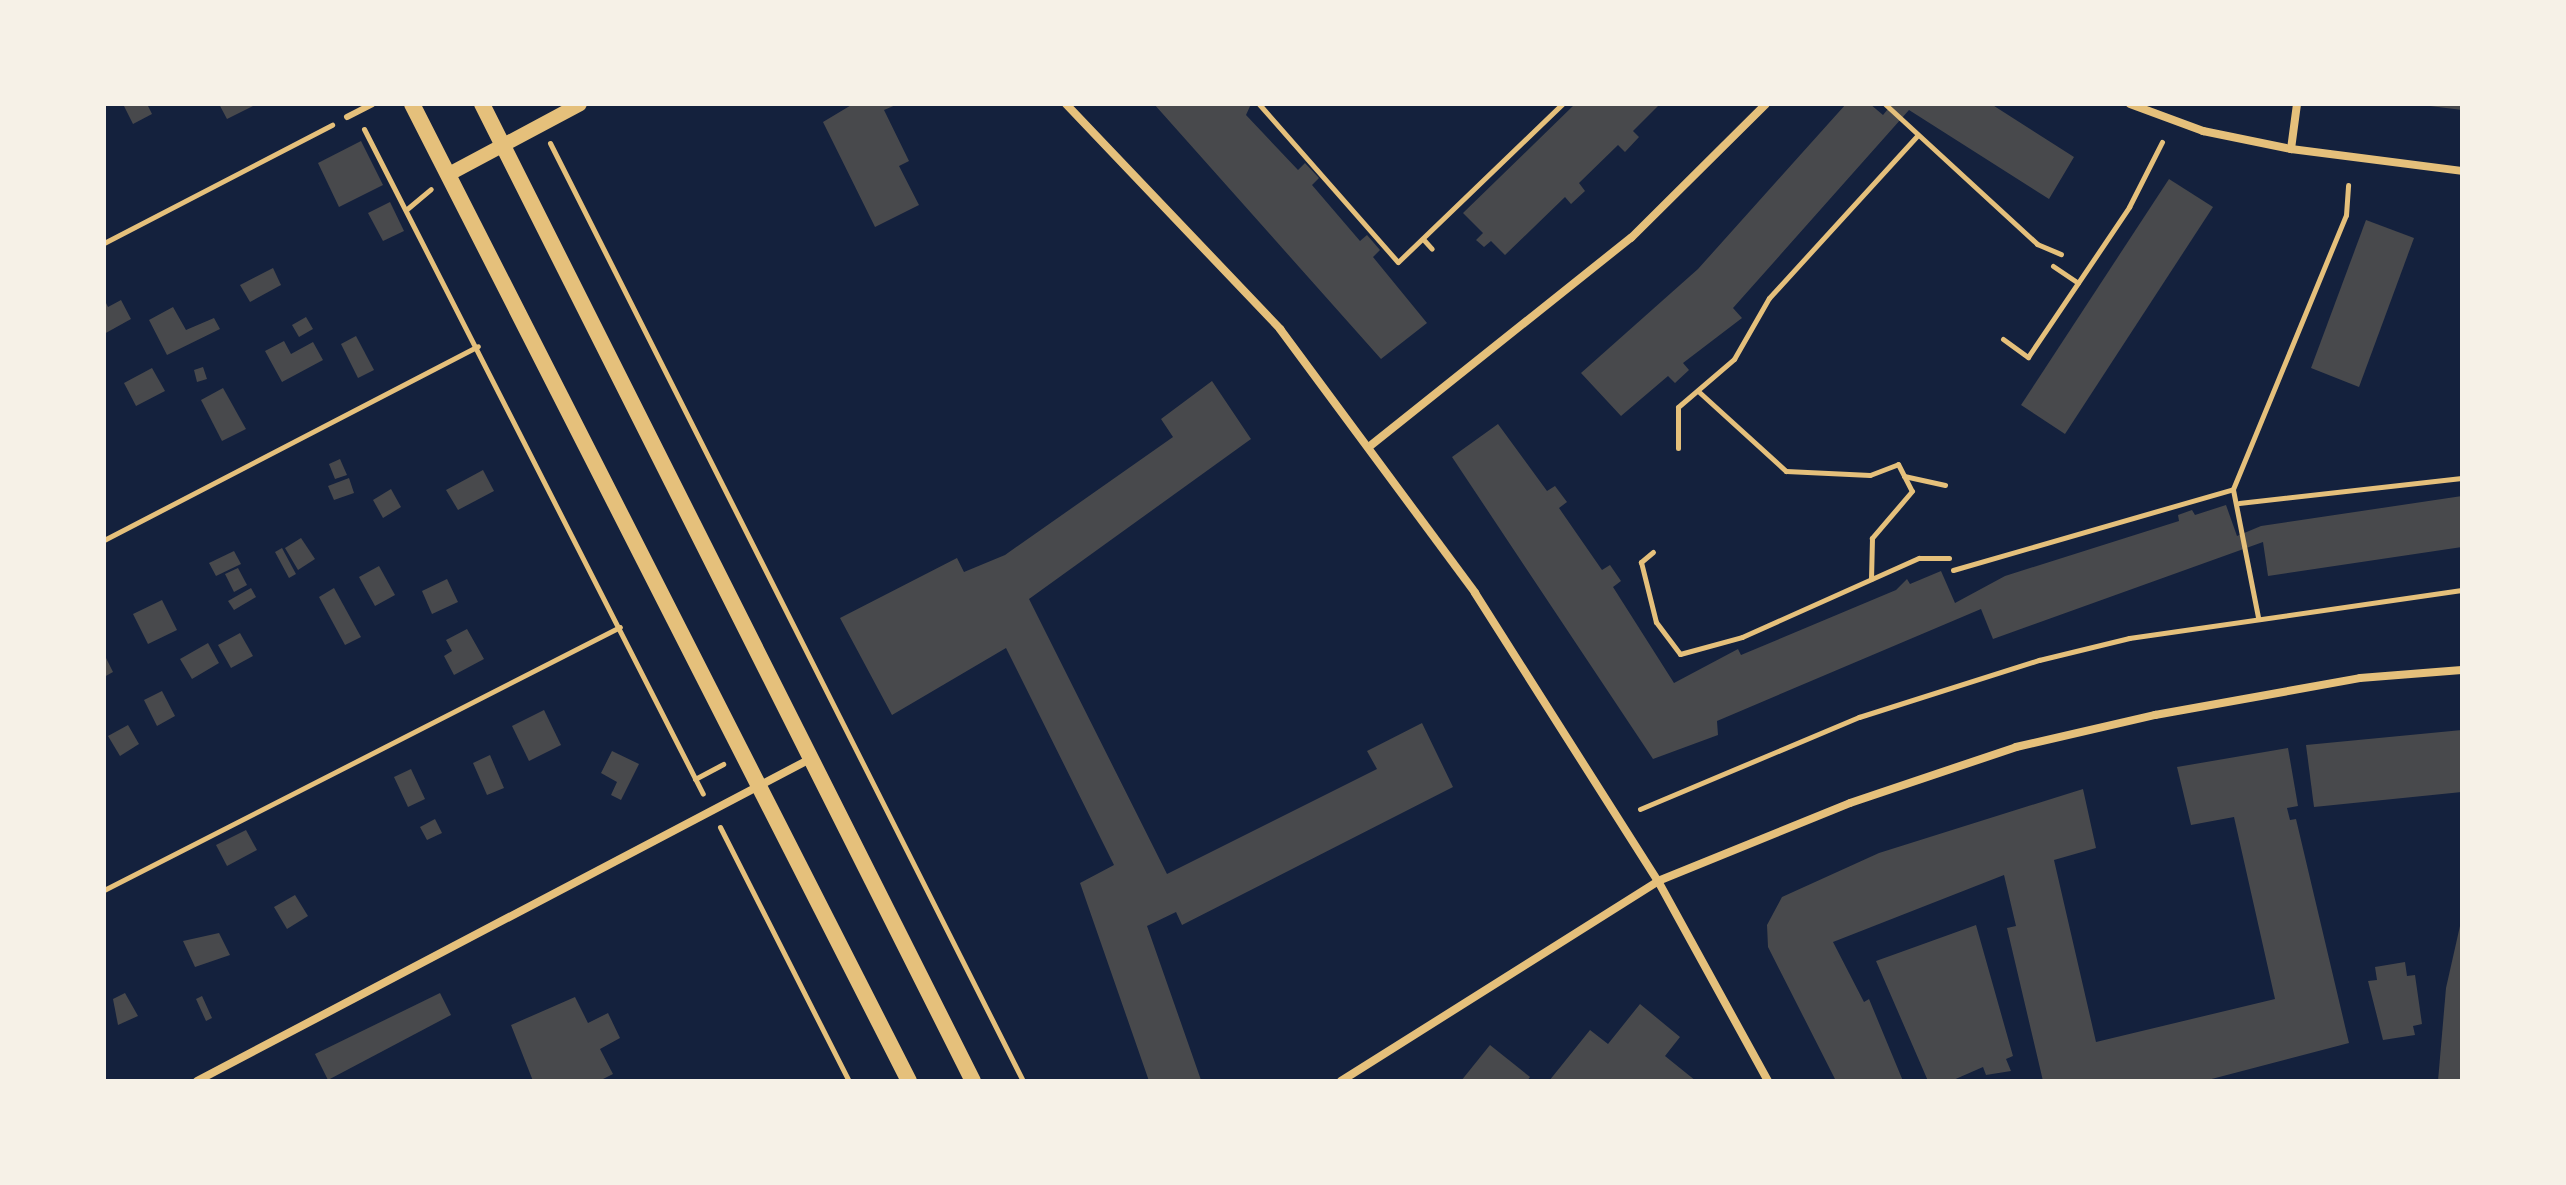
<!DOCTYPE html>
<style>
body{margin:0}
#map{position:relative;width:2566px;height:1185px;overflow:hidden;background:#14213d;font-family:"Public Sans",sans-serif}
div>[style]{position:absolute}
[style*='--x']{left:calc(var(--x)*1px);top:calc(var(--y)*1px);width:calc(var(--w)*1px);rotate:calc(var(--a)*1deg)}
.building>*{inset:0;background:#48494c}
.path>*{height:5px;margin:-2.5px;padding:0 2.5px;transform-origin:2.5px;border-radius:2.5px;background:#e5c07b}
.service>*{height:6px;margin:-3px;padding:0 3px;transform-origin:3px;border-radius:3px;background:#e5c07b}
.minor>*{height:8px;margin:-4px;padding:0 4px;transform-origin:4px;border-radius:4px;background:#e5c07b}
.tertiary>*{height:14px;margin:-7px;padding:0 7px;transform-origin:7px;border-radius:7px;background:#e5c07b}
.secondary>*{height:16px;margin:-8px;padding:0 8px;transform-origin:8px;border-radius:8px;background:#e5c07b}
span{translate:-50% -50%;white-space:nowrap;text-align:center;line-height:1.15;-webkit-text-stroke:8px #f6f1e7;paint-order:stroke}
.frame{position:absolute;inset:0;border:106px solid #f6f1e7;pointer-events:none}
</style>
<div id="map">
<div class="building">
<i style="clip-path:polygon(123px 104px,147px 104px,152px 114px,133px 124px)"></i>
<i style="clip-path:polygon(219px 104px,257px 104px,227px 119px)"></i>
<i style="clip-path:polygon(853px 104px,898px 104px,884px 110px,909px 161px,899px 166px,919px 205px,875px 227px,823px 122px)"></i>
<i style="clip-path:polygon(1154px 104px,1251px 104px,1246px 115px,1298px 170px,1305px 163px,1319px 178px,1312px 185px,1360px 241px,1367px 235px,1380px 250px,1373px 257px,1427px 323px,1381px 359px)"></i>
<i style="clip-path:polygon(1575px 104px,1660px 104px,1633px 131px,1639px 137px,1625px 152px,1618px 145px,1579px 183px,1585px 191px,1571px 204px,1565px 197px,1505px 255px,1491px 241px,1484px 247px,1476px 240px,1483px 233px,1463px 213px)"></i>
<i style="clip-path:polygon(1846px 104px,1870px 104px,1883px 115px,1892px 104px,1991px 104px,2074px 157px,2049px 199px,1909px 110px,1733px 308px,1742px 318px,1683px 363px,1689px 370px,1675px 383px,1668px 376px,1621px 416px,1581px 373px,1698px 269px)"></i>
<i style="clip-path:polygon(2430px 104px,2462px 104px,2462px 110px,2430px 106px)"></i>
<i style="clip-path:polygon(361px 141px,383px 185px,339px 207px,318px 163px)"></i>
<i style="clip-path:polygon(2169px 179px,2213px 207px,2065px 434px,2021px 405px)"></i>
<i style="clip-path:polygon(390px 202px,404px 231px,383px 241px,368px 213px)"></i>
<i style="clip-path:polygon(2366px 220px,2414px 238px,2359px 387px,2311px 368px)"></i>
<i style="clip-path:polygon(273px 268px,281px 285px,250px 302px,240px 285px)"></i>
<i style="clip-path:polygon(104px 299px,108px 307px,121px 300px,131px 319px,104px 334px)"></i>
<i style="clip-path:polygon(173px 307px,186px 330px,214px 318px,220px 329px,167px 355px,149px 320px)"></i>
<i style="clip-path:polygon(306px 317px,313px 329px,299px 337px,292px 325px)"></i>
<i style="clip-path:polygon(356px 336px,374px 370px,358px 378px,341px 344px)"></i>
<i style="clip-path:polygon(284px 341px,291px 354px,313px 342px,323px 360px,282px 382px,265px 351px)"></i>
<i style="clip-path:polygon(203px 367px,207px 379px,197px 382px,194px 370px)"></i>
<i style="clip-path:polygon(152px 368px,165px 391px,136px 406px,124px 383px)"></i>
<i style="clip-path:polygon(1212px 381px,1251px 439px,1029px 599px,1167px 874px,1377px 769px,1367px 751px,1422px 723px,1453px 787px,1182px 925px,1176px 912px,1147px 926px,1201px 1080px,1149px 1081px,1080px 883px,1114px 865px,1006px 648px,892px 715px,840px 618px,957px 558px,964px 572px,1005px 555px,1173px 437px,1161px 419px)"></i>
<i style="clip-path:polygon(223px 388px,246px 429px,222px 441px,201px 400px)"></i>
<i style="clip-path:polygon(1498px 424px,1547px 491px,1555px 486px,1567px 502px,1559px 508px,1602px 570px,1610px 565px,1621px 581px,1613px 587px,1674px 683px,1738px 649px,1741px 655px,1896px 590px,1907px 579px,1910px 584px,1941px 571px,1955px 603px,2005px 576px,2179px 521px,2178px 515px,2192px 510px,2195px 515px,2226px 505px,2237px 536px,2261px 526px,2462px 496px,2462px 547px,2268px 576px,2263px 542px,1993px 639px,1981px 609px,1717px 721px,1718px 735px,1653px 759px,1452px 457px)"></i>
<i style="clip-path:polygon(340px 459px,347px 475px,335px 479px,329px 464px)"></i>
<i style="clip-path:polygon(483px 470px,494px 491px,458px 510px,446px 490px)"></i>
<i style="clip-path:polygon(349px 478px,354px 493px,334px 500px,328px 486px)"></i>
<i style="clip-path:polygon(391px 489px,401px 507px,383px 518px,373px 500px)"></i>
<i style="clip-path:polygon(301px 538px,315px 559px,298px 570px,285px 548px)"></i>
<i style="clip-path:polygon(282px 548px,296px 574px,289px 578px,275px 552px)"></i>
<i style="clip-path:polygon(234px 551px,241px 564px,216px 576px,209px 563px)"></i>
<i style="clip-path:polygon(379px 566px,395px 595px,375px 606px,359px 577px)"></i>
<i style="clip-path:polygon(238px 568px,247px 585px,234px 592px,225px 574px)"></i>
<i style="clip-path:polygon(447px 579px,458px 602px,432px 614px,422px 591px)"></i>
<i style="clip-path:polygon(251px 588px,256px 597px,234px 610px,228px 601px)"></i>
<i style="clip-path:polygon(334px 588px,361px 637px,345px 645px,319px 597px)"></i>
<i style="clip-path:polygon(162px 600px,177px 630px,148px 644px,133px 614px)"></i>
<i style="clip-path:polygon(467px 629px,484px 659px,454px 675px,444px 656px,452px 651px,446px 640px)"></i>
<i style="clip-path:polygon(240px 633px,253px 656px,231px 668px,218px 645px)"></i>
<i style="clip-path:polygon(208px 643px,219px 663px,192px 679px,180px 659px)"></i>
<i style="clip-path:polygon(104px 654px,113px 672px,104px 677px)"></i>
<i style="clip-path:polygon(162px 691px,175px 716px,157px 726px,144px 700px)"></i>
<i style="clip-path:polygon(544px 710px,561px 745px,529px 761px,512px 726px)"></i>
<i style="clip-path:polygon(128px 725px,139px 744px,120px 756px,108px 736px)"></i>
<i style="clip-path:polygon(2462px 730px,2462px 792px,2314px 807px,2306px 745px)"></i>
<i style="clip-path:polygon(2288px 748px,2298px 806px,2287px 808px,2290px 820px,2296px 819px,2349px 1043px,2204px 1081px,2043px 1081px,2007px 928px,2016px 926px,2004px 875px,1833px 942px,1864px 1002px,1869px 999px,1903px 1081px,1836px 1081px,1768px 947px,1767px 925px,1782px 897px,1879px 853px,2083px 789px,2096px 848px,2054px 860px,2096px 1042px,2275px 999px,2234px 817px,2191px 825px,2177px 767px)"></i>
<i style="clip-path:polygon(612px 751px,639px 764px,621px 800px,611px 795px,617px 782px,601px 773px)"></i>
<i style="clip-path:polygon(490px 755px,504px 788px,487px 795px,473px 763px)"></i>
<i style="clip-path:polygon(411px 769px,425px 799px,408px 807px,394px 777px)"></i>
<i style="clip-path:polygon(435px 819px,442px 833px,427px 840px,420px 827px)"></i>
<i style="clip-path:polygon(246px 830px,257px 850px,227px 866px,216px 845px)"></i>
<i style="clip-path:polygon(295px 895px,308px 916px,287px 929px,274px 907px)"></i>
<i style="clip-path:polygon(1976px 925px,2013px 1056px,2006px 1059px,2011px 1071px,1986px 1075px,1983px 1067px,1951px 1081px,1928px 1081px,1876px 961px)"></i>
<i style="clip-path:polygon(2460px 926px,2462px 1081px,2438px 1081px,2446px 988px)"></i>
<i style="clip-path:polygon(219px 933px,230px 955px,195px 967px,183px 941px)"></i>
<i style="clip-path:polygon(2405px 962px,2407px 976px,2415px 975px,2422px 1024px,2413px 1026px,2415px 1035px,2383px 1040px,2368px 981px,2377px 980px,2375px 967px)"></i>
<i style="clip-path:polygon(125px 993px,138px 1016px,118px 1025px,113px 999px)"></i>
<i style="clip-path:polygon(440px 993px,451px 1015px,328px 1080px,315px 1054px)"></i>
<i style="clip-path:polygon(202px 996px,212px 1018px,206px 1021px,196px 999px)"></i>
<i style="clip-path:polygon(575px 997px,588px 1023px,608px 1013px,620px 1038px,600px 1049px,613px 1074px,599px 1081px,533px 1081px,511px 1025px)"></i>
<i style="clip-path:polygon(1640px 1004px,1680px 1037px,1665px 1056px,1696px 1081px,1549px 1081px,1590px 1030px,1608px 1044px)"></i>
<i style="clip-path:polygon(1490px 1045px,1530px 1077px,1527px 1081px,1461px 1081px)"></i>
</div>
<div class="path">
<i style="--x:1259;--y:104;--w:210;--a:48.7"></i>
<i style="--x:1398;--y:262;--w:228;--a:-43.9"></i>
<i style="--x:1885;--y:104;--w:207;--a:42.6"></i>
<i style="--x:2037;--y:244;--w:26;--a:23"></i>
<i style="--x:364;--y:129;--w:746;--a:62.99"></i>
<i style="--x:550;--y:143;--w:1051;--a:63.24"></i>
<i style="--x:407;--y:209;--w:31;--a:-40"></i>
<i style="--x:1423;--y:239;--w:13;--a:48"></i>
<i style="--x:104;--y:243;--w:257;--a:-27.4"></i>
<i style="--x:2053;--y:266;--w:30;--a:34"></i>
<i style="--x:2003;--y:339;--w:31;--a:36"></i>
<i style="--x:2028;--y:357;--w:181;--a:-56"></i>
<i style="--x:2129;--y:207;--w:73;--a:-63.1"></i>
<i style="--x:1698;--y:391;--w:119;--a:42.3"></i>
<i style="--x:1786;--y:471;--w:84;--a:2.7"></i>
<i style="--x:1870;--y:475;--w:30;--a:-21"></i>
<i style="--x:1898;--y:464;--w:30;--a:63"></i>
<i style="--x:1912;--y:491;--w:62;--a:130.4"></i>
<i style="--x:1872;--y:538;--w:41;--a:91.4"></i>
<i style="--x:1678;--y:448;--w:41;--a:-90"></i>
<i style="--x:1678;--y:407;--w:74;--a:-40.6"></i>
<i style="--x:1734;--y:359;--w:70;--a:-60.2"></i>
<i style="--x:1769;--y:298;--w:219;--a:-47.6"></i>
<i style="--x:1904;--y:476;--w:42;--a:12.4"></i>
<i style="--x:2239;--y:503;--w:224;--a:-6.4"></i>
<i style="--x:104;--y:540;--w:421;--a:-27.4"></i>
<i style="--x:1653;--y:552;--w:16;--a:140"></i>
<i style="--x:1641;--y:562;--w:62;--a:76"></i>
<i style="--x:1656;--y:622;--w:40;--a:53"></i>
<i style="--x:1680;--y:654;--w:64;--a:-15.3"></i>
<i style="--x:1742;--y:637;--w:194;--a:-24.1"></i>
<i style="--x:1919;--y:558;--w:30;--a:0"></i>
<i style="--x:1953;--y:570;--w:291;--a:-16.1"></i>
<i style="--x:2258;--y:617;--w:130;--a:-101.1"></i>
<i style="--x:2233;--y:489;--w:296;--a:-67.6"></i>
<i style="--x:2346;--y:215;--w:30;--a:-86"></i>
<i style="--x:695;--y:779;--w:32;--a:-28"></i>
<i style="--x:1640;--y:809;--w:238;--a:-22.8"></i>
<i style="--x:1859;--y:717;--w:189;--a:-17.6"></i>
<i style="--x:2039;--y:660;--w:93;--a:-13.7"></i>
<i style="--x:2129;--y:638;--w:336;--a:-8.2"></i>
<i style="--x:720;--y:827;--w:285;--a:63.1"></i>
<i style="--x:104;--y:890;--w:579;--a:-27.01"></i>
</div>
<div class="service">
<i style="--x:347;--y:117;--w:28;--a:-27"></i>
</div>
<div class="minor">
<i style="--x:1066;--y:104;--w:311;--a:46.4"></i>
<i style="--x:1280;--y:329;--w:328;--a:53.5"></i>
<i style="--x:1475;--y:593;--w:341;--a:57.6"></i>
<i style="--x:1658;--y:881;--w:228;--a:61.2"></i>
<i style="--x:2130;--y:104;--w:78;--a:20.3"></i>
<i style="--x:2203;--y:131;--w:90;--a:11.6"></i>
<i style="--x:2291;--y:149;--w:172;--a:7.3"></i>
<i style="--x:2291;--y:149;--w:45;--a:-82.4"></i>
<i style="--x:1370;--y:446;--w:334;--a:-38.6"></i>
<i style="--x:1631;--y:238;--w:190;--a:-44.8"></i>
<i style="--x:197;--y:1081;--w:692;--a:-27.71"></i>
<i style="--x:1341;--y:1081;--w:375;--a:-32.2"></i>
<i style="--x:1658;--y:881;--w:207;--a:-22.1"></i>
<i style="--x:1850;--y:803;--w:175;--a:-18.6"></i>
<i style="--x:2016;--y:747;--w:143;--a:-13"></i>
<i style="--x:2155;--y:715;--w:208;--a:-10.2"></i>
<i style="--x:2360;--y:678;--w:102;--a:-4.5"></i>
</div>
<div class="tertiary">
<i style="--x:451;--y:173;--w:146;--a:-28.1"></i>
</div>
<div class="secondary">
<i style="--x:412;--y:104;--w:1096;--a:63.04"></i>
<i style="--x:482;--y:104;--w:1093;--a:63.32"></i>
</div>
<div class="frame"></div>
</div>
